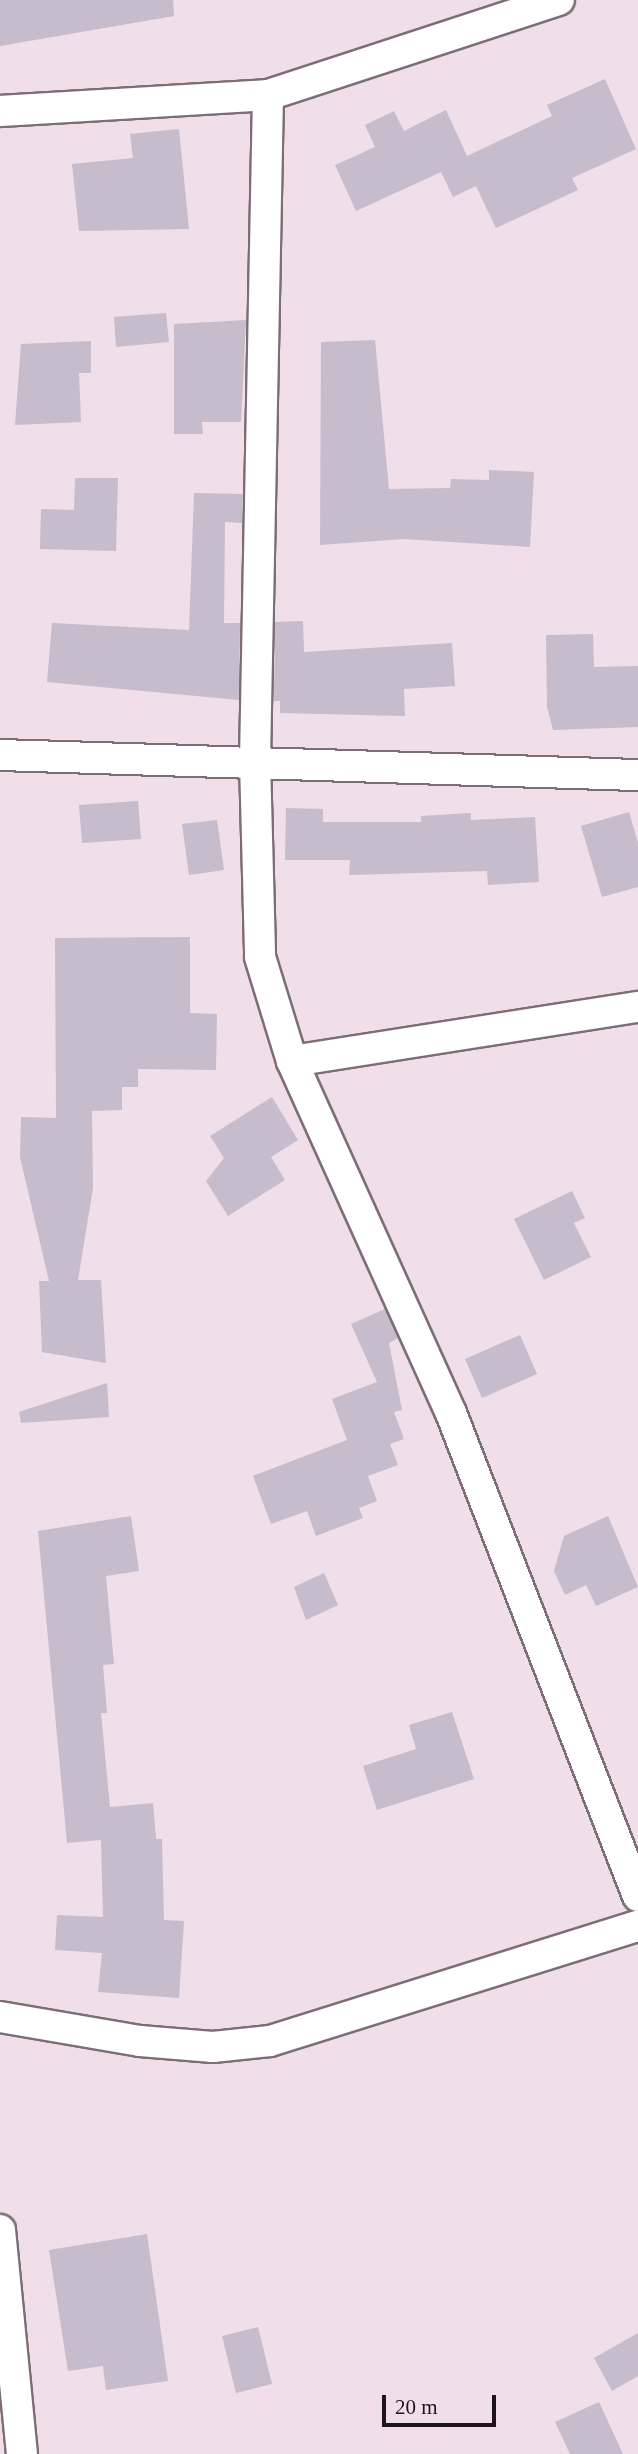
<!DOCTYPE html>
<style>
body{margin:0}
#map{position:relative;width:638px;height:2454px;overflow:hidden;background:#f0dee8;font-family:Georgia,serif}
div>[style]{position:absolute}
[style*='--x']{left:calc(var(--x)*1px);top:calc(var(--y)*1px);width:calc(var(--w)*1px);rotate:calc(var(--a)*1deg)}
.building>*{inset:0;background:#c6bccb}
.roads{filter:drop-shadow(2px 0 #7d6d76) drop-shadow(-2px 0 #7d6d76) drop-shadow(0 2px #7d6d76) drop-shadow(0 -2px #7d6d76)}
.street>*{height:30px;margin:-15px;padding:0 15px;transform-origin:15px;border-radius:15px;background:#fff}
span{translate:-50% -50%;white-space:nowrap;text-align:center;line-height:1.15;-webkit-text-stroke:5px #f0dee8;paint-order:stroke}
.scale{position:absolute;left:382px;top:2395px;width:114px;height:32px;box-sizing:border-box;border:4px solid #1c1619;border-top:0;padding-left:9px;font-size:21px;line-height:24px;white-space:nowrap;color:#1c1619;-webkit-text-stroke:5px #f0dee8;paint-order:stroke}
</style>
<div id="map">
<div class="building">
<i style="clip-path:polygon(0 0,173px 0,174px 16px,0 46px)"></i>
<i style="clip-path:polygon(605px 79px,636px 149px,572px 178px,578px 190px,496px 228px,476px 186px,453px 197px,441px 172px,356px 211px,335px 165px,375px 147px,365px 125px,394px 111px,404px 131px,446px 110px,467px 156px,552px 116px,547px 105px)"></i>
<i style="clip-path:polygon(179px 129px,189px 229px,79px 231px,72px 164px,133px 158px,130px 134px)"></i>
<i style="clip-path:polygon(166px 313px,169px 342px,116px 347px,114px 317px)"></i>
<i style="clip-path:polygon(246px 320px,241px 422px,202px 422px,203px 434px,174px 434px,174px 324px)"></i>
<i style="clip-path:polygon(375px 340px,389px 489px,450px 488px,451px 479px,489px 480px,489px 470px,534px 472px,530px 547px,404px 539px,320px 545px,321px 342px)"></i>
<i style="clip-path:polygon(91px 341px,91px 373px,79px 373px,81px 422px,15px 425px,21px 344px)"></i>
<i style="clip-path:polygon(75px 478px,118px 478px,116px 551px,40px 549px,41px 509px,74px 510px)"></i>
<i style="clip-path:polygon(194px 493px,243px 494px,242px 523px,225px 522px,224px 623px,240px 623px,239px 700px,47px 682px,52px 623px,189px 630px)"></i>
<i style="clip-path:polygon(303px 621px,304px 652px,452px 643px,455px 686px,404px 689px,405px 716px,280px 713px,280px 701px,274px 701px,275px 622px)"></i>
<i style="clip-path:polygon(593px 634px,594px 667px,638px 666px,638px 727px,553px 730px,547px 707px,546px 635px)"></i>
<i style="clip-path:polygon(138px 801px,141px 839px,82px 843px,79px 805px)"></i>
<i style="clip-path:polygon(286px 808px,323px 809px,323px 822px,421px 822px,421px 816px,471px 813px,471px 820px,535px 817px,539px 882px,488px 885px,487px 871px,349px 875px,350px 860px,285px 860px)"></i>
<i style="clip-path:polygon(629px 812px,638px 843px,638px 887px,602px 897px,581px 826px)"></i>
<i style="clip-path:polygon(217px 820px,224px 870px,189px 875px,182px 824px)"></i>
<i style="clip-path:polygon(190px 937px,190px 1013px,217px 1014px,216px 1070px,138px 1069px,138px 1087px,122px 1087px,122px 1110px,92px 1111px,93px 1188px,78px 1280px,101px 1280px,106px 1363px,42px 1352px,39px 1281px,49px 1281px,20px 1157px,21px 1117px,56px 1118px,55px 938px)"></i>
<i style="clip-path:polygon(272px 1097px,298px 1140px,271px 1157px,285px 1180px,228px 1216px,206px 1181px,224px 1158px,210px 1136px)"></i>
<i style="clip-path:polygon(572px 1191px,585px 1218px,574px 1223px,591px 1257px,544px 1280px,514px 1219px)"></i>
<i style="clip-path:polygon(385px 1309px,398px 1338px,389px 1343px,402px 1410px,394px 1412px,404px 1439px,390px 1444px,398px 1465px,368px 1476px,377px 1501px,359px 1508px,363px 1518px,316px 1536px,307px 1511px,271px 1524px,253px 1476px,347px 1440px,332px 1399px,377px 1382px,351px 1324px)"></i>
<i style="clip-path:polygon(520px 1335px,537px 1374px,482px 1398px,465px 1359px)"></i>
<i style="clip-path:polygon(107px 1383px,109px 1417px,21px 1423px,19px 1412px)"></i>
<i style="clip-path:polygon(131px 1516px,139px 1571px,106px 1576px,114px 1664px,103px 1665px,107px 1713px,101px 1713px,110px 1807px,153px 1803px,156px 1839px,162px 1839px,164px 1920px,184px 1921px,179px 1998px,98px 1992px,102px 1953px,55px 1950px,57px 1915px,103px 1917px,101px 1840px,67px 1843px,38px 1531px)"></i>
<i style="clip-path:polygon(608px 1516px,638px 1587px,596px 1606px,586px 1585px,565px 1595px,554px 1571px,564px 1536px)"></i>
<i style="clip-path:polygon(324px 1573px,338px 1605px,306px 1620px,294px 1587px)"></i>
<i style="clip-path:polygon(452px 1712px,474px 1779px,377px 1810px,363px 1766px,416px 1749px,409px 1725px)"></i>
<i style="clip-path:polygon(147px 2234px,168px 2381px,106px 2390px,103px 2366px,68px 2371px,49px 2250px)"></i>
<i style="clip-path:polygon(258px 2327px,272px 2384px,236px 2393px,222px 2336px)"></i>
<i style="clip-path:polygon(638px 2333px,638px 2376px,612px 2391px,594px 2358px)"></i>
<i style="clip-path:polygon(599px 2402px,623px 2454px,570px 2454px,555px 2422px)"></i>
</div>
<div class="roads">
<div class="street">
<i style="--x:268;--y:95;--w:666;--a:91.12"></i>
<i style="--x:255;--y:761;--w:196;--a:88.5"></i>
<i style="--x:260;--y:957;--w:109;--a:72.9"></i>
<i style="--x:292;--y:1061;--w:386;--a:65.7"></i>
<i style="--x:451;--y:1413;--w:518;--a:68.84"></i>
<i style="--x:0;--y:111;--w:268;--a:-3.4"></i>
<i style="--x:268;--y:95;--w:306;--a:-18.1"></i>
<i style="--x:0;--y:755;--w:638;--a:1.8"></i>
<i style="--x:292;--y:1061;--w:350;--a:-8.9"></i>
<i style="--x:0;--y:2017;--w:142;--a:9.7"></i>
<i style="--x:140;--y:2041;--w:73;--a:4.7"></i>
<i style="--x:213;--y:2047;--w:57;--a:-6"></i>
<i style="--x:270;--y:2041;--w:386;--a:-17.4"></i>
<i style="--x:0;--y:2230;--w:225;--a:84.4"></i>
</div>
</div>
<div class="scale">20 m</div>
</div>
